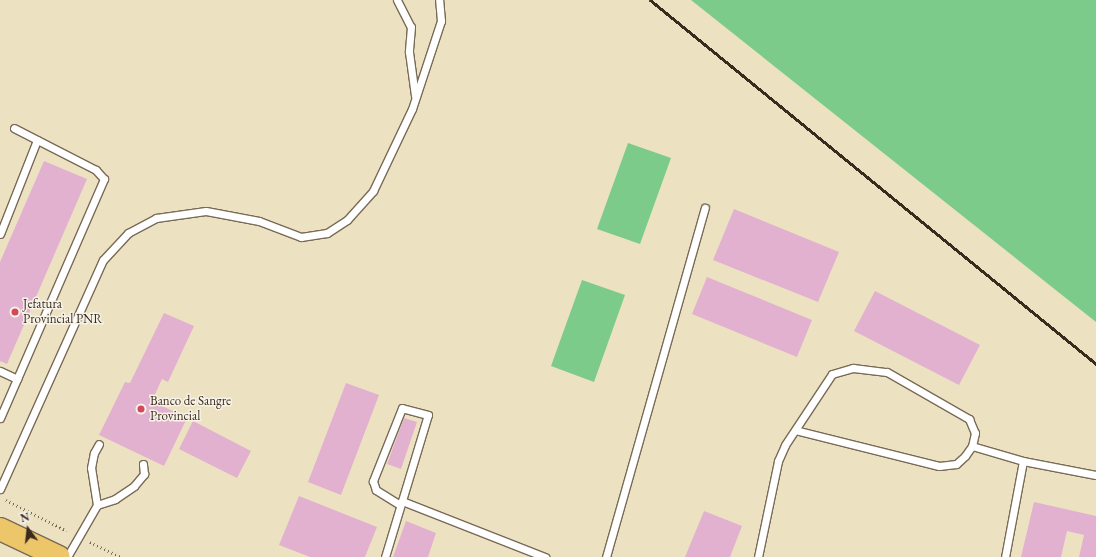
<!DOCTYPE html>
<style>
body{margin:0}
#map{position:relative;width:1096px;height:557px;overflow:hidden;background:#ece2c2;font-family:"EB Garamond",serif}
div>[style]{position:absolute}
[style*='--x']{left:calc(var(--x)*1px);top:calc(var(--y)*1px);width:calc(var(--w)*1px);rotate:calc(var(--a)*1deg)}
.green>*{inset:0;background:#7ccb8b}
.building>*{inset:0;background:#e2b1d0}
.path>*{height:2.5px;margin-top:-1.25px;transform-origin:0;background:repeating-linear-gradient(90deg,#796a57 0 1px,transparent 0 4px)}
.roads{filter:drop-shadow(1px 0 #796a57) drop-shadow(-1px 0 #796a57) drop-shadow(0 1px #796a57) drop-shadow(0 -1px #796a57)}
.service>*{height:7px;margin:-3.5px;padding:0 3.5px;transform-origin:3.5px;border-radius:3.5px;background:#fff}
.primary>*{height:22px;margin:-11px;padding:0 11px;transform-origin:11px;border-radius:11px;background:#ecc669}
.rail>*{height:3px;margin:-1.5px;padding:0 1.5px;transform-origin:1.5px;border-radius:1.5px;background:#3b2a1e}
.dots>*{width:11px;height:11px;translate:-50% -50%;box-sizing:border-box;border:2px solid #f7f3e8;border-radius:50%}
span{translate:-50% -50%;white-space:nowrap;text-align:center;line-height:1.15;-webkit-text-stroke:3px #f7f3e8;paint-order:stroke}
.poi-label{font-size:13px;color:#3b2a1e}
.left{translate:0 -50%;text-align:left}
.north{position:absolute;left:8px;top:509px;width:40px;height:40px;-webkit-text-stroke:3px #f7f3e8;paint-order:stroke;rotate:345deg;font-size:11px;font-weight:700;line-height:16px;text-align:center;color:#3b2a1e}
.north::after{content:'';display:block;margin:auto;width:14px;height:18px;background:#3b2a1e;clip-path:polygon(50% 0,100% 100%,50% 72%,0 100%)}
</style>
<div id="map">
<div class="green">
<i style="clip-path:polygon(691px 0,1096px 0,1096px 322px)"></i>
<i style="clip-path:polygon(628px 143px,671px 158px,640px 244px,597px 229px)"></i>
<i style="clip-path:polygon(582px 280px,625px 295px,594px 382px,551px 366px)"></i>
</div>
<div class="building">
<i style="clip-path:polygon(44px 161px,87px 179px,7px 364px,0 361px,0 262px)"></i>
<i style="clip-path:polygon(734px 209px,839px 252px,818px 302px,713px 260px)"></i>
<i style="clip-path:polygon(707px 277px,812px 320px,797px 357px,692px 314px)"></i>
<i style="clip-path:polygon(875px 291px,980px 345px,959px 385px,854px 331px)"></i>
<i style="clip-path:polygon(164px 313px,194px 326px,168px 382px,162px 379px,152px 401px,187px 418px,164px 466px,99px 435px,125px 382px,130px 383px)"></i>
<i style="clip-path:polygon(346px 383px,379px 395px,341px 495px,308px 482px)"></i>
<i style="clip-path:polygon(404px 418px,417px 422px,401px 469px,387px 464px)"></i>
<i style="clip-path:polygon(193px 421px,251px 451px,237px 478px,179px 449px)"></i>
<i style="clip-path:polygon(299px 496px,377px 527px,365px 557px,310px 557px,279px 545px)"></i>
<i style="clip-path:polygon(1034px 502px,1096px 516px,1096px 557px,1079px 557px,1084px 535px,1067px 531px,1061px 557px,1021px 557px)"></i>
<i style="clip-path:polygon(704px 511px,742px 526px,730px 557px,685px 557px)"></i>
<i style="clip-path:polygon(406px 521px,436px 533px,428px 557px,393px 557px)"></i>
</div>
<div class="path">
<i style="--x:6;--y:500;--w:68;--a:26.9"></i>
<i style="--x:90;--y:542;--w:34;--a:26"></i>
</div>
<div class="roads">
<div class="service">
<i style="--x:397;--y:0;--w:30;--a:63"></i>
<i style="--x:411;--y:27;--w:25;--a:95"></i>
<i style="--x:409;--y:52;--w:44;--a:82.2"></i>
<i style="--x:0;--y:234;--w:101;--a:-68.5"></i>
<i style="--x:0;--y:371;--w:19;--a:25"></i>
<i style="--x:0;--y:418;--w:261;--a:-66.5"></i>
<i style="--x:104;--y:179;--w:12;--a:-132"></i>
<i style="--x:96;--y:170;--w:92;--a:-152.9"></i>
<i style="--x:972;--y:446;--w:53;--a:16.4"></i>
<i style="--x:1023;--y:461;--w:98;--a:100.6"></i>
<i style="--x:1023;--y:461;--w:74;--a:10.9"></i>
<i style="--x:0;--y:489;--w:251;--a:-65.8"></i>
<i style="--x:103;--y:260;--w:37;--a:-47"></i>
<i style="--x:128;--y:233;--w:32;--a:-28"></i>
<i style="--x:156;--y:218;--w:50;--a:-8"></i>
<i style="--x:206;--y:211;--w:54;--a:10.7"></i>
<i style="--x:259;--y:221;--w:45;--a:20.9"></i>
<i style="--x:301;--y:237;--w:26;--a:-9"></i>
<i style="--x:327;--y:233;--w:24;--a:-33"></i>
<i style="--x:347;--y:220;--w:39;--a:-48"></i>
<i style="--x:373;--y:191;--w:91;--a:-64.6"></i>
<i style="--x:412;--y:109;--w:93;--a:-71.8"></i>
<i style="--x:441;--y:21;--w:21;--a:-95"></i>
<i style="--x:402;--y:501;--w:154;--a:21.4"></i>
<i style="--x:97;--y:505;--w:19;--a:-18"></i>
<i style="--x:115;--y:499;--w:23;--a:-34"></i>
<i style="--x:134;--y:486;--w:16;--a:-50"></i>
<i style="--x:144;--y:474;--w:10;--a:-96"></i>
<i style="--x:67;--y:557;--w:60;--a:-60"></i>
<i style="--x:97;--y:505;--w:37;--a:-99"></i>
<i style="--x:91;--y:468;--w:15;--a:-79"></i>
<i style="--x:94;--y:453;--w:10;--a:-61"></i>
<i style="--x:385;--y:557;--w:148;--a:-73.2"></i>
<i style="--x:428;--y:415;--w:27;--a:-165"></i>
<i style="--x:402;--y:408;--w:79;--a:111.7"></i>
<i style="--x:373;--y:481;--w:9;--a:72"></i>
<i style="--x:376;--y:490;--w:28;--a:32"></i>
<i style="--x:606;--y:557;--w:363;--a:-74.2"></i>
<i style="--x:758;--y:557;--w:98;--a:-78.2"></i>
<i style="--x:778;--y:461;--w:17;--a:-66"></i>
<i style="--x:785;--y:445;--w:85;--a:-56.5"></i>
<i style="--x:832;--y:374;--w:22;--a:-16"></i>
<i style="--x:853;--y:368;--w:34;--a:7"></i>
<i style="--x:887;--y:372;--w:95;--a:29.8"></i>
<i style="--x:969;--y:419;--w:15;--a:67"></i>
<i style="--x:975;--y:433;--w:13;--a:103"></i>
<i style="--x:972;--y:446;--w:12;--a:125"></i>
<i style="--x:965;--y:456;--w:12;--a:138"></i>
<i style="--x:956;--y:464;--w:17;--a:173"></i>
<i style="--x:939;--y:466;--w:148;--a:-166"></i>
</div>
<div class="primary">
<i style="--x:0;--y:529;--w:65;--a:25.4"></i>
</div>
</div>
<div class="rail">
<i style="--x:650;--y:0;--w:576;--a:39.22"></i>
</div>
<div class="dots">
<i style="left:15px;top:312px;background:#d1495b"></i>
<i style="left:141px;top:409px;background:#d1495b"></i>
</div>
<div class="poi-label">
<span class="left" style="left:23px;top:312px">Jefatura<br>Provincial PNR</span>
<span class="left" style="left:150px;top:409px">Banco de Sangre<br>Provincial</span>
</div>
<div class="north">N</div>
</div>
